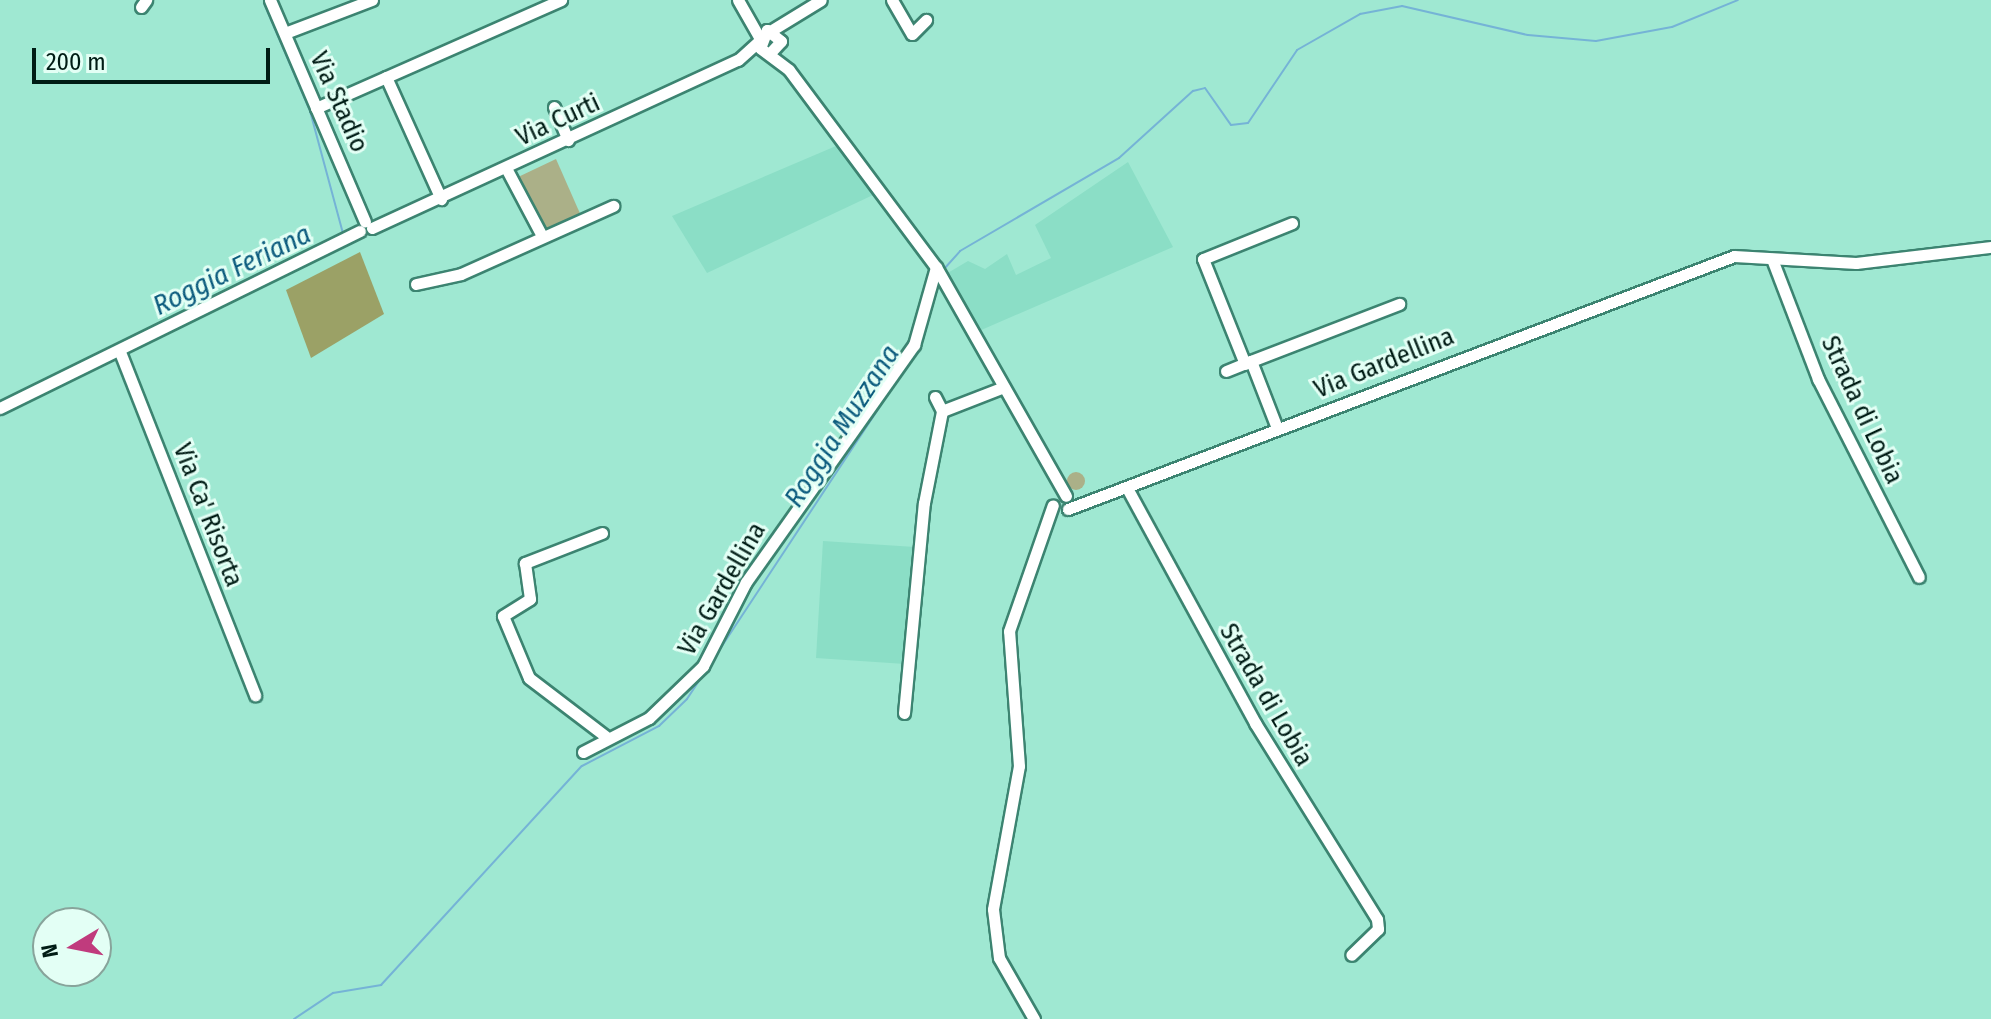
<!DOCTYPE html>
<style>
body{margin:0}
#map{position:relative;width:1991px;height:1019px;overflow:hidden;background:#9fe8d2;font-family:"Fira Sans Condensed",sans-serif}
div>[style]{position:absolute}
[style*='--x']{left:calc(var(--x)*1px);top:calc(var(--y)*1px);width:calc(var(--w)*1px);rotate:calc(var(--a)*1deg)}
.built>*{inset:0;background:#8bdec6}
.green>*{inset:0;background:#abb088}
.round{border-radius:50%}
.forest>*{inset:0;background:#9ba166}
.stream>*{height:2px;margin:-1px;padding:0 1px;transform-origin:1px;border-radius:1px;background:#75b3d6}
.roads{filter:drop-shadow(2px 0 #3c8471) drop-shadow(-2px 0 #3c8471) drop-shadow(0 2px #3c8471) drop-shadow(0 -2px #3c8471)}
.minor>*{height:11px;margin:-5.5px;padding:0 5.5px;transform-origin:5.5px;border-radius:5.5px;background:#fff}
span{translate:-50% -50%;white-space:nowrap;text-align:center;line-height:1.15;-webkit-text-stroke:6px #e3fff5;paint-order:stroke}
.street-label{font-size:26px;color:#001c15}
.water-label{font-size:28px;color:#0c5c7e;font-style:italic}
.north{position:absolute;left:32px;top:907px;width:80px;height:80px;box-sizing:border-box;background:#e3fff5;border:2px solid #88a49b;border-radius:50%;rotate:260deg;font-size:22px;font-weight:700;line-height:32px;text-align:center;color:#001c15}
.north::after{content:'';display:block;margin:auto;width:28px;height:36px;background:#c03b7d;clip-path:polygon(50% 0,100% 100%,50% 72%,0 100%)}
.scale{position:absolute;left:32px;top:48px;width:238px;height:36px;box-sizing:border-box;border:4px solid #001c15;border-top:0;padding-left:10px;font-size:24px;line-height:28px;white-space:nowrap;color:#001c15;-webkit-text-stroke:6px #e3fff5;paint-order:stroke}
</style>
<div id="map">
<div class="built">
<i style="clip-path:polygon(836px 146px,873px 195px,707px 273px,672px 216px)"></i>
<i style="clip-path:polygon(1128px 162px,1173px 247px,979px 331px,946px 274px,968px 261px,985px 269px,1007px 254px,1016px 275px,1051px 258px,1035px 225px)"></i>
<i style="clip-path:polygon(823px 541px,915px 547px,905px 664px,816px 658px)"></i>
</div>
<div class="green">
<i style="clip-path:polygon(556px 159px,582px 218px,542px 234px,516px 178px)"></i>
<i class="round" style="left:1067px;top:472px;width:18px;height:18px"></i>
</div>
<div class="forest">
<i style="clip-path:polygon(360px 252px,384px 314px,311px 358px,286px 290px)"></i>
</div>
<div class="stream">
<i style="--x:264;--y:3;--w:117;--a:66.9"></i>
<i style="--x:310;--y:111;--w:126;--a:74.9"></i>
<i style="--x:944;--y:269;--w:24;--a:-48"></i>
<i style="--x:960;--y:251;--w:184;--a:-30.3"></i>
<i style="--x:1119;--y:158;--w:100;--a:-42.2"></i>
<i style="--x:1193;--y:91;--w:12;--a:-14"></i>
<i style="--x:1205;--y:88;--w:45;--a:54.9"></i>
<i style="--x:1231;--y:125;--w:17;--a:-7"></i>
<i style="--x:1248;--y:123;--w:88;--a:-56.1"></i>
<i style="--x:1297;--y:50;--w:73;--a:-29.7"></i>
<i style="--x:1360;--y:14;--w:43;--a:-10.8"></i>
<i style="--x:1402;--y:6;--w:129;--a:13"></i>
<i style="--x:1528;--y:35;--w:68;--a:5"></i>
<i style="--x:1596;--y:41;--w:77;--a:-10.4"></i>
<i style="--x:1672;--y:27;--w:71;--a:-22.2"></i>
<i style="--x:921;--y:341;--w:54;--a:-74.9"></i>
<i style="--x:294;--y:1019;--w:47;--a:-33.7"></i>
<i style="--x:333;--y:993;--w:49;--a:-9.5"></i>
<i style="--x:381;--y:985;--w:297;--a:-47.5"></i>
<i style="--x:582;--y:766;--w:87;--a:-27.5"></i>
<i style="--x:659;--y:726;--w:39;--a:-44"></i>
<i style="--x:687;--y:699;--w:418;--a:-56.6"></i>
</div>
<div class="roads">
<div class="minor">
<i style="--x:270;--y:0;--w:241;--a:66.8"></i>
<i style="--x:738;--y:0;--w:43;--a:60.4"></i>
<i style="--x:892;--y:0;--w:39;--a:60"></i>
<i style="--x:912;--y:34;--w:20;--a:-45"></i>
<i style="--x:141;--y:7;--w:9;--a:-54"></i>
<i style="--x:772;--y:30;--w:57;--a:-31.5"></i>
<i style="--x:285;--y:33;--w:93;--a:-20.8"></i>
<i style="--x:770;--y:53;--w:16;--a:-47"></i>
<i style="--x:781;--y:41;--w:18;--a:-142"></i>
<i style="--x:767;--y:30;--w:19;--a:111"></i>
<i style="--x:760;--y:48;--w:36;--a:37"></i>
<i style="--x:789;--y:70;--w:246;--a:53.3"></i>
<i style="--x:936;--y:267;--w:263;--a:60.4"></i>
<i style="--x:386;--y:77;--w:134;--a:65.7"></i>
<i style="--x:554;--y:107;--w:36;--a:67"></i>
<i style="--x:316;--y:108;--w:268;--a:-23.8"></i>
<i style="--x:506;--y:168;--w:77;--a:62.1"></i>
<i style="--x:372;--y:228;--w:403;--a:-24.7"></i>
<i style="--x:738;--y:60;--w:27;--a:-42"></i>
<i style="--x:1772;--y:259;--w:129;--a:69"></i>
<i style="--x:1818;--y:379;--w:222;--a:63"></i>
<i style="--x:416;--y:284;--w:46;--a:-12.5"></i>
<i style="--x:461;--y:274;--w:167;--a:-24.1"></i>
<i style="--x:120;--y:352;--w:369;--a:68.5"></i>
<i style="--x:1251;--y:361;--w:159;--a:-21.1"></i>
<i style="--x:1245;--y:364;--w:113;--a:-111.8"></i>
<i style="--x:1203;--y:259;--w:96;--a:-22"></i>
<i style="--x:1226;--y:371;--w:27;--a:-22"></i>
<i style="--x:1251;--y:361;--w:72;--a:68.8"></i>
<i style="--x:935;--y:397;--w:16;--a:63"></i>
<i style="--x:942;--y:411;--w:66;--a:-21.2"></i>
<i style="--x:0;--y:408;--w:401;--a:-26.2"></i>
<i style="--x:1127;--y:488;--w:268;--a:61.4"></i>
<i style="--x:1255;--y:723;--w:231;--a:58.1"></i>
<i style="--x:1377;--y:919;--w:10;--a:84"></i>
<i style="--x:1378;--y:929;--w:37;--a:136"></i>
<i style="--x:1068;--y:509;--w:712;--a:-20.8"></i>
<i style="--x:1734;--y:256;--w:122;--a:3.3"></i>
<i style="--x:1856;--y:263;--w:136;--a:-6.8"></i>
<i style="--x:602;--y:533;--w:83;--a:158.7"></i>
<i style="--x:525;--y:563;--w:36;--a:82"></i>
<i style="--x:530;--y:599;--w:32;--a:148"></i>
<i style="--x:503;--y:616;--w:67;--a:67.2"></i>
<i style="--x:529;--y:678;--w:96;--a:37.3"></i>
<i style="--x:904;--y:713;--w:211;--a:-84.6"></i>
<i style="--x:924;--y:503;--w:94;--a:-78.9"></i>
<i style="--x:583;--y:752;--w:74;--a:-27.3"></i>
<i style="--x:649;--y:718;--w:75;--a:-43.9"></i>
<i style="--x:703;--y:666;--w:94;--a:-62.9"></i>
<i style="--x:746;--y:582;--w:291;--a:-54.7"></i>
<i style="--x:914;--y:345;--w:81;--a:-74.2"></i>
<i style="--x:1034;--y:1019;--w:70;--a:-119.8"></i>
<i style="--x:999;--y:958;--w:49;--a:-97"></i>
<i style="--x:993;--y:909;--w:145;--a:-79.7"></i>
<i style="--x:1019;--y:766;--w:135;--a:-94.2"></i>
<i style="--x:1009;--y:631;--w:133;--a:-70.8"></i>
</div>
</div>
<div class="street-label">
<span style="left:339px;top:102px;rotate:66deg">Via Stadio</span>
<span style="left:558px;top:120px;rotate:-25deg">Via Curti</span>
<span style="left:1384px;top:363px;rotate:-22deg">Via Gardellina</span>
<span style="left:1862px;top:410px;rotate:65deg">Strada di Lobia</span>
<span style="left:208px;top:515px;rotate:69deg">Via Ca' Risorta</span>
<span style="left:722px;top:589px;rotate:-60deg">Via Gardellina</span>
<span style="left:1266px;top:695px;rotate:60deg">Strada di Lobia</span>
</div>
<div class="water-label">
<span style="left:232px;top:270px;rotate:-26deg">Roggia Feriana</span>
<span style="left:842px;top:426px;rotate:-57deg">Roggia Muzzana</span>
</div>
<div class="north">N</div>
<div class="scale">200 m</div>
</div>
